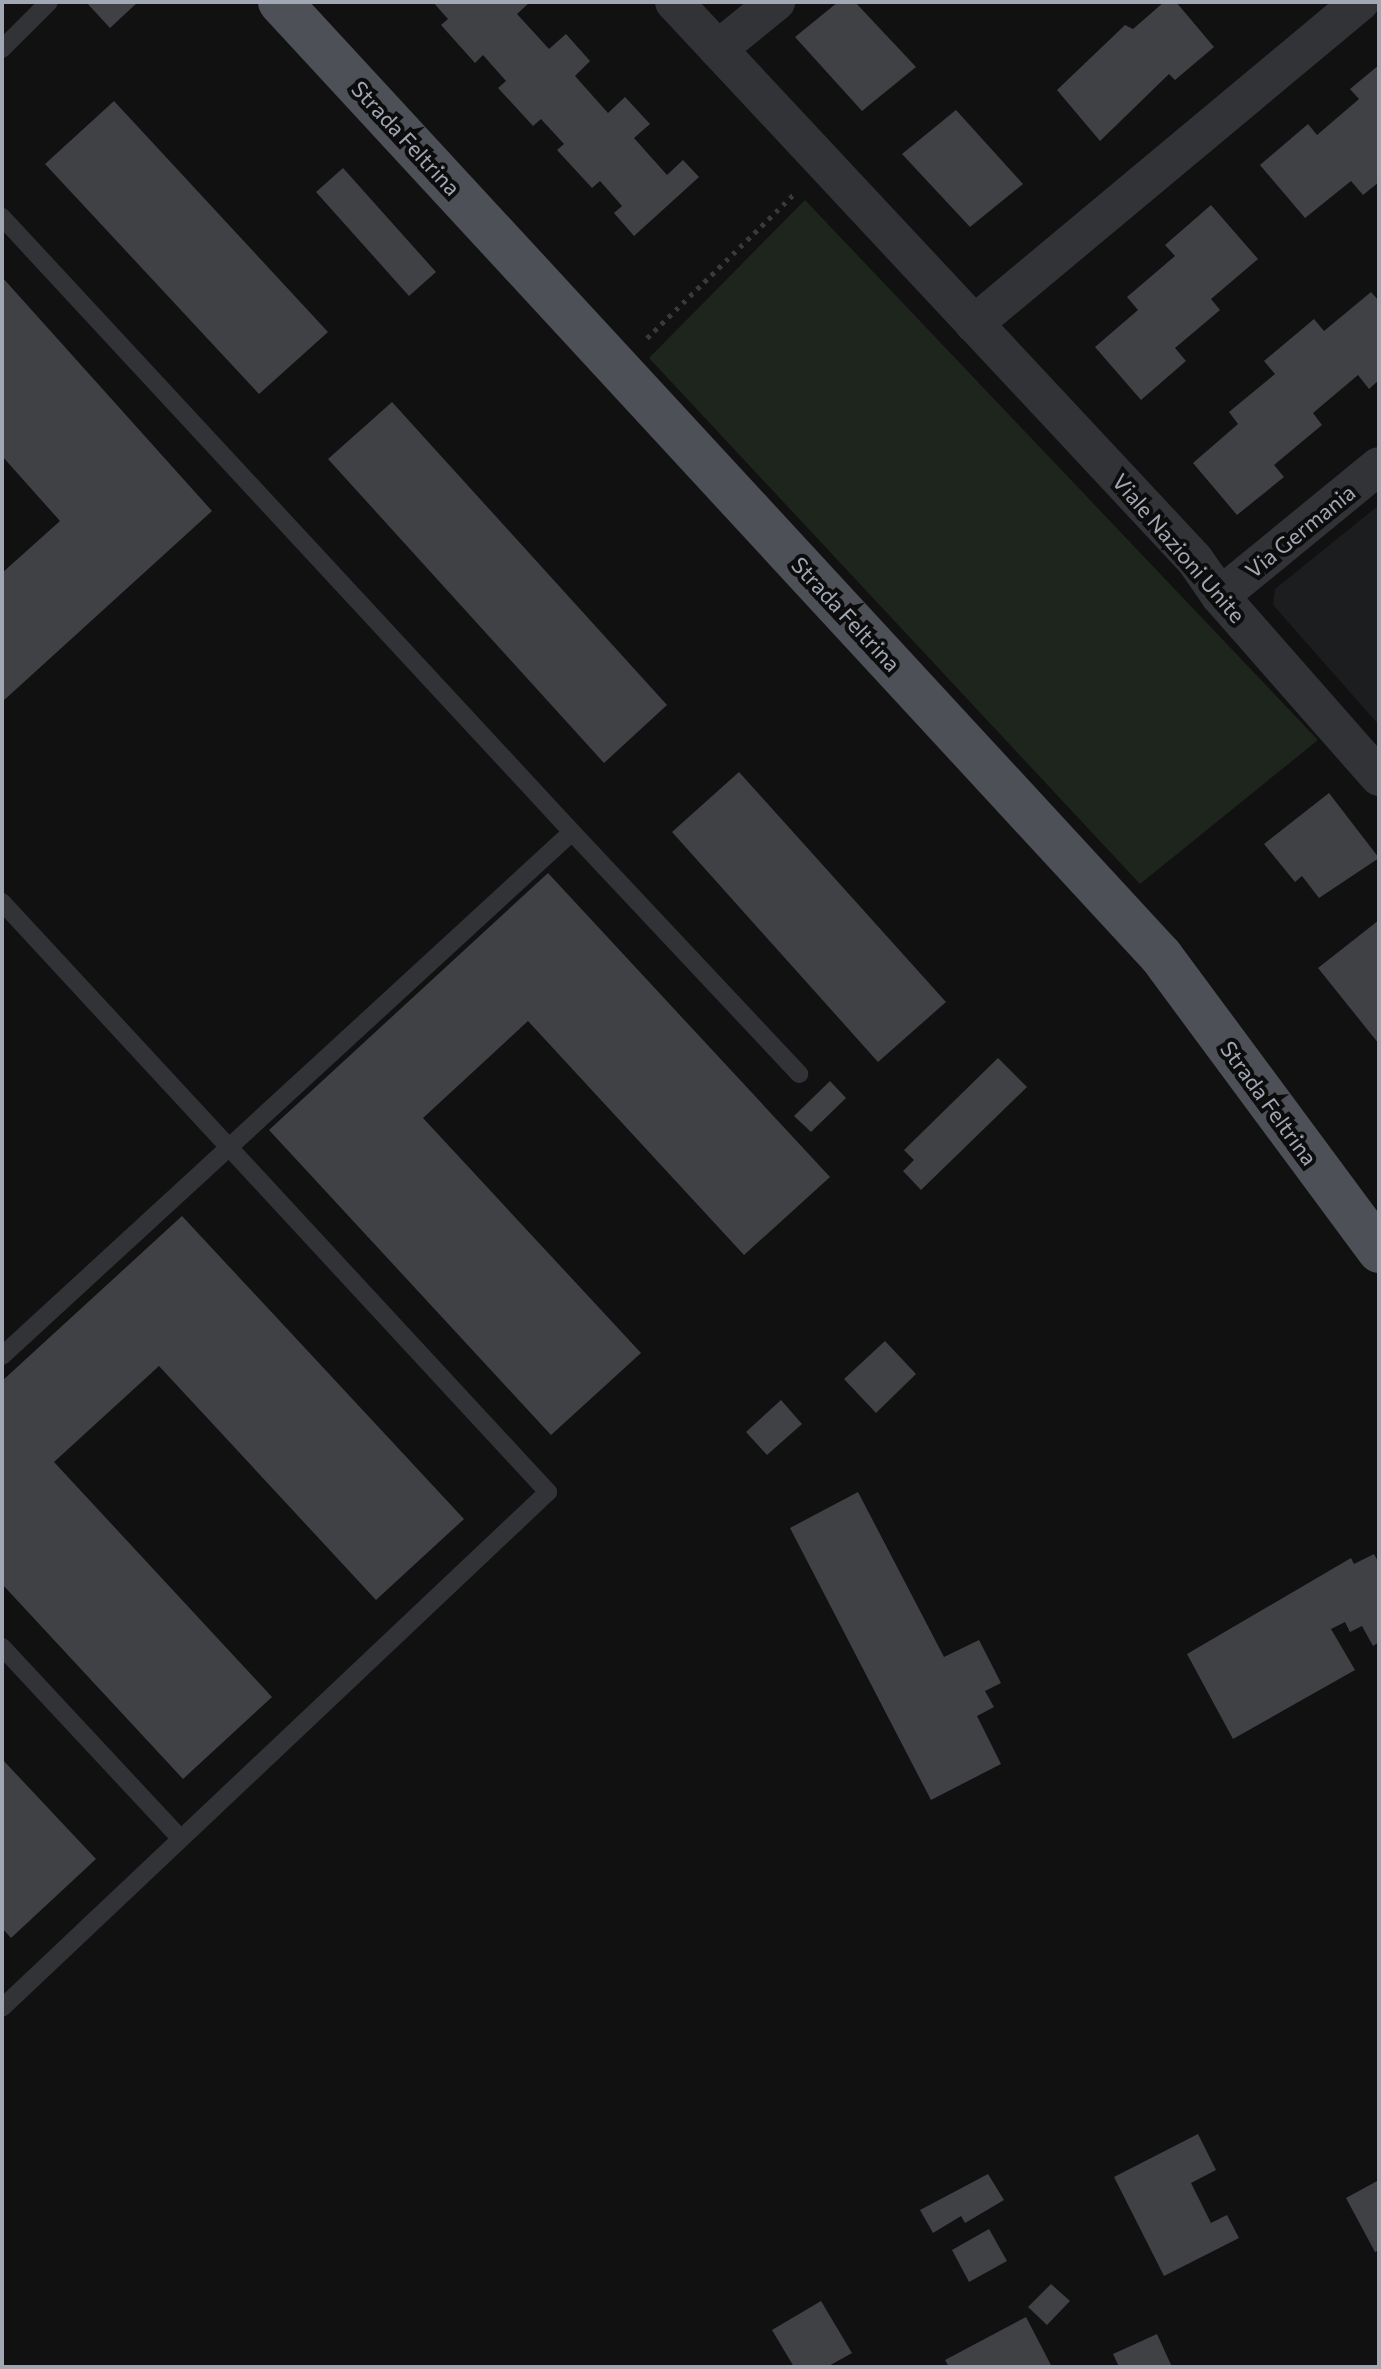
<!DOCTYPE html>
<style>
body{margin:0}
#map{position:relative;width:1381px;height:2369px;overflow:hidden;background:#111112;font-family:Commissioner,sans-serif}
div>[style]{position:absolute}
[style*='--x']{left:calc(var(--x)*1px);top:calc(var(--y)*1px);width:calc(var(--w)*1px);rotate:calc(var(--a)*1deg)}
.built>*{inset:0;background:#1c1d1f}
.green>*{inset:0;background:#1d251d}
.building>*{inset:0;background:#3f4145}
.path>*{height:5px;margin-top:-2.5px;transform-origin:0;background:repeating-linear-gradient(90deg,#373a3f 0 4px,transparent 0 10px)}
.lane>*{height:18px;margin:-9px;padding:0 9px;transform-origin:9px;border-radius:9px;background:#313337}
.street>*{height:38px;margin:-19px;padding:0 19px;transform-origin:19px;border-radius:19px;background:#313337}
.primary>*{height:44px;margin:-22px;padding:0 22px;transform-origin:22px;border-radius:22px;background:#4d5057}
span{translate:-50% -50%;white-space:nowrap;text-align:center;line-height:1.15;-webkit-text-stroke:8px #0c0c0d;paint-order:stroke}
.street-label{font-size:22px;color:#a1a8b4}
.frame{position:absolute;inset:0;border:4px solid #a1a8b4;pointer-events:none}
</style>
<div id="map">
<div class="built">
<i style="clip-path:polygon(1379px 505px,1379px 725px,1273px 605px,1275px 589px)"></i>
</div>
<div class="green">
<i style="clip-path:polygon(805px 200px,1318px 740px,1140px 884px,649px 358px)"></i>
</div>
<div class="building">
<i style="clip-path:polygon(86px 2px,138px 2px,110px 28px)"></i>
<i style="clip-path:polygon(433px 2px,530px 2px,517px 14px,549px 49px,566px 34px,590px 61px,575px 76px,608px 113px,625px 97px,650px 124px,634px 138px,667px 175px,683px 160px,699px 177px,634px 236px,614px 213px,622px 206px,600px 181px,592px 188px,557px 150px,564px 144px,541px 119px,533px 126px,498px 88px,506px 81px,483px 55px,475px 63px,441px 25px,448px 19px)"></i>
<i style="clip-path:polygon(838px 2px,855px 2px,916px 67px,862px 111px,795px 37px)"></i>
<i style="clip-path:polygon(1164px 2px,1176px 2px,1214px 47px,1175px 80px,1169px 74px,1100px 141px,1057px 90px,1125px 25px,1133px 29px)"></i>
<i style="clip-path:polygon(1379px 65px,1379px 182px,1363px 195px,1351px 181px,1305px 218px,1260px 165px,1308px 124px,1317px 135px,1359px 99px,1350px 89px)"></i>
<i style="clip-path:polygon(114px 101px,328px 332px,259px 394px,45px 164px)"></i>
<i style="clip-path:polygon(956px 110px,1023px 184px,970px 227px,902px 154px)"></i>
<i style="clip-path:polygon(343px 168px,436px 272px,409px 296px,316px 192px)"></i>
<i style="clip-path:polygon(1211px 205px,1258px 259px,1211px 299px,1220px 310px,1175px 348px,1186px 361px,1141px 400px,1095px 347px,1138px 310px,1127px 297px,1175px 256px,1165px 245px)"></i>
<i style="clip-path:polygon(2px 277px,212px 511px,2px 702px,2px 573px,60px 521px,2px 456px)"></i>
<i style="clip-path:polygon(1371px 292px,1379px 301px,1379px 380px,1369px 389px,1358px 375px,1313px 413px,1322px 425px,1274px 465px,1284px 477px,1237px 515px,1193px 463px,1238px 424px,1229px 412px,1275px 374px,1264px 361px,1314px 319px,1324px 331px)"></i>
<i style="clip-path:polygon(392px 402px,667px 705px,604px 763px,328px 459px)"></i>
<i style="clip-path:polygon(739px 772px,946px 1002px,878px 1062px,672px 832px)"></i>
<i style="clip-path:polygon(1329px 793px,1379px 858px,1319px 898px,1302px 876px,1295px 882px,1264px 844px)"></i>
<i style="clip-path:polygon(548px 873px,830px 1177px,744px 1255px,528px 1021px,423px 1118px,641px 1353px,551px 1435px,269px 1130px)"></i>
<i style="clip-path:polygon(1379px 920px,1379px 1044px,1318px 968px)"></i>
<i style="clip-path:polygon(998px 1058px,1027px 1087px,921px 1190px,903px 1171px,914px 1160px,904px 1150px)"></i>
<i style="clip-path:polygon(830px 1081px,846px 1098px,811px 1132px,794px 1116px)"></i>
<i style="clip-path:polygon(182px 1216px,464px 1519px,376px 1600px,159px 1366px,54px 1462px,272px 1697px,183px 1779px,2px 1584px,2px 1381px)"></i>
<i style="clip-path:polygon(885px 1341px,916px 1374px,876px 1413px,844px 1379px)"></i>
<i style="clip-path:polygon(781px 1400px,802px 1424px,767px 1455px,746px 1432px)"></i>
<i style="clip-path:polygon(858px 1492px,944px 1657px,979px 1640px,1001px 1683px,985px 1691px,994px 1707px,977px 1716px,1001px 1764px,931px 1800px,790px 1528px)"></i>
<i style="clip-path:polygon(1374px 1554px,1379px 1563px,1379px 1642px,1373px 1646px,1362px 1626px,1350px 1632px,1345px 1622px,1331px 1629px,1355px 1670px,1233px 1739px,1187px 1654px,1351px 1558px,1354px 1564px)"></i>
<i style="clip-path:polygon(2px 1759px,96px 1859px,11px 1938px,2px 1928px)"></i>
<i style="clip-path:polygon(1198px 2134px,1216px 2170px,1191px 2183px,1211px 2223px,1227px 2215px,1239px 2238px,1164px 2276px,1114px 2177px)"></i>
<i style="clip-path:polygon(988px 2174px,1004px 2200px,965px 2223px,961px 2216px,933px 2233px,920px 2210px)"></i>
<i style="clip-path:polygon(1379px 2180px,1379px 2250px,1375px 2252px,1346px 2198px)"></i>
<i style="clip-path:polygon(989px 2229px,1007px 2261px,969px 2282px,952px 2250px)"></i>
<i style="clip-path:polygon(1051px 2284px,1070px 2301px,1047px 2325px,1028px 2307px)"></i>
<i style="clip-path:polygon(821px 2301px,852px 2353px,827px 2367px,794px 2367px,772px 2330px)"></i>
<i style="clip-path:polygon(1026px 2317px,1052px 2367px,949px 2367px,945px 2360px)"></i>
<i style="clip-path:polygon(1157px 2334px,1172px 2367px,1119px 2367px,1113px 2354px)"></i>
</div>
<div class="path">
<i style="--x:647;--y:338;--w:210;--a:-44.4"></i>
</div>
<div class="lane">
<i style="--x:2;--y:49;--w:66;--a:-45"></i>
<i style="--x:2;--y:217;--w:839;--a:47.17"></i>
<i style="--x:572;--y:832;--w:774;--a:137.41"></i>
<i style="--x:572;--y:832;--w:332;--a:46.8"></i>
<i style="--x:2;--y:902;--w:804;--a:47.22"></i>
<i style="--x:548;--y:1492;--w:751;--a:136.62"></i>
<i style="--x:2;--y:1647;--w:262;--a:47"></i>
</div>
<div class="street">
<i style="--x:674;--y:2;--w:763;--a:46.96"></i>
<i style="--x:1195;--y:560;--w:44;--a:55.2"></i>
<i style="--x:1220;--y:596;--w:241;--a:48.7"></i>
<i style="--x:718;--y:49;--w:75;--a:-39"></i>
<i style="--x:974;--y:324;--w:503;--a:-39.83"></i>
<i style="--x:1220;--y:596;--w:205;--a:-39.3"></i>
</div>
<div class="primary">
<i style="--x:280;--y:2;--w:1299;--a:47.28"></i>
<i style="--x:1161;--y:956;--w:367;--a:53.5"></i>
</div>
<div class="street-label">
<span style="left:406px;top:138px;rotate:47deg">Strada Feltrina</span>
<span style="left:1300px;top:531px;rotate:-39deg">Via Germania</span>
<span style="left:1179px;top:548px;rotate:49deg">Viale Nazioni Unite</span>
<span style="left:846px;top:614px;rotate:47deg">Strada Feltrina</span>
<span style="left:1269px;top:1103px;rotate:54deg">Strada Feltrina</span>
</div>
<div class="frame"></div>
</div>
